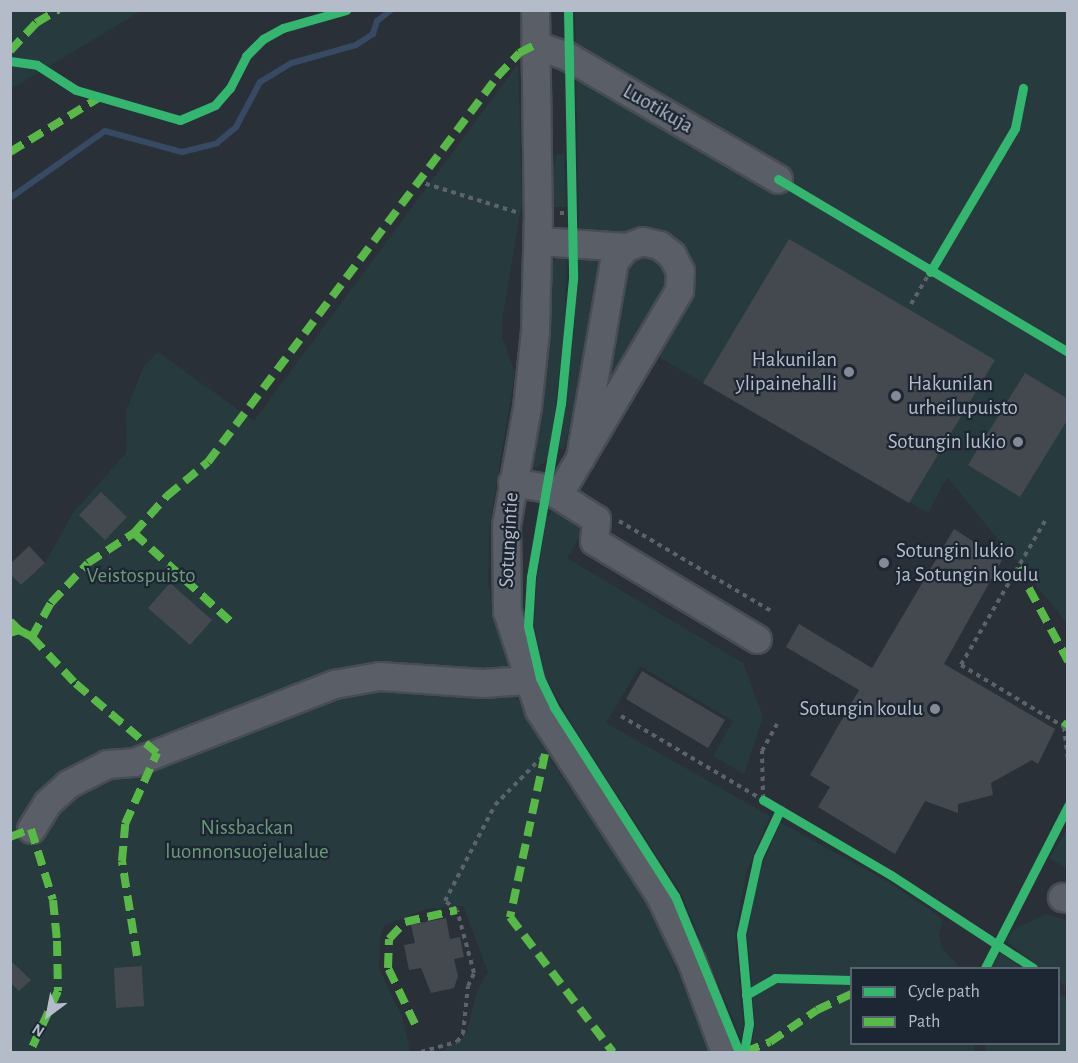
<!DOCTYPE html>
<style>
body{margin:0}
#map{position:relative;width:1078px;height:1063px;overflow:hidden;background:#2a3038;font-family:"Alegreya Sans",sans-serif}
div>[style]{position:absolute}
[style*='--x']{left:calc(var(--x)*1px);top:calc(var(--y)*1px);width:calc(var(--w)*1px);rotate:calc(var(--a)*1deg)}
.green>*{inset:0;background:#273a3e}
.stream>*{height:6px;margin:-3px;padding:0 3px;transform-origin:3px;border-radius:3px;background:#384963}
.building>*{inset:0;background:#444950}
.path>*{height:4px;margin-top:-2px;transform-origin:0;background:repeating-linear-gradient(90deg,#5d636a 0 4.5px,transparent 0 9px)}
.roads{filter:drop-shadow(2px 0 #484c53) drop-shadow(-2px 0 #484c53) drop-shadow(0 2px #484c53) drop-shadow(0 -2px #484c53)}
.minor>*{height:27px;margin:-13.5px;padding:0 13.5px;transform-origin:13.5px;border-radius:13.5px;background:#5a5e66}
.quiet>*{height:8px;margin-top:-4px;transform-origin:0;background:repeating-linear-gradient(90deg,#58b947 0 15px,transparent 0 23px)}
.cycleway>*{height:9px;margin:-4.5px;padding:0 4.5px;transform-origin:4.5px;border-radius:4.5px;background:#33b770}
.dots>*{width:16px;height:16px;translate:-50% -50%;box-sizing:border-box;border:3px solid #1d2633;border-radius:50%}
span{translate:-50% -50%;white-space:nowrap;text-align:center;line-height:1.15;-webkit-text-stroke:4.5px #1d2633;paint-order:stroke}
.street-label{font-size:21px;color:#b4bcc9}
.poi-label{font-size:21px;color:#b4bcc9}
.right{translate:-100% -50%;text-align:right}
.left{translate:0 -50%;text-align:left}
.park-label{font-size:21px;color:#6b9a76}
.frame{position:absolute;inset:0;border:12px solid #b4bcc9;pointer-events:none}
.legend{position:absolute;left:850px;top:967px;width:210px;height:78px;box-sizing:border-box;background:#1d2633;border:2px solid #59626f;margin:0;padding:8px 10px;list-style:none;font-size:18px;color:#b4bcc9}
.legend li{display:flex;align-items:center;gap:12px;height:30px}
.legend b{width:30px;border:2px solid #59626f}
.north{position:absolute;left:18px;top:985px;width:60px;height:60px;-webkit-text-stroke:4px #1d2633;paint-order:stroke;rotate:212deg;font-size:16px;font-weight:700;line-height:24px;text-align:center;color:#b4bcc9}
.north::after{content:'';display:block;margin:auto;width:21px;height:27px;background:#b4bcc9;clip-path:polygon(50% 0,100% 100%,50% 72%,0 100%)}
</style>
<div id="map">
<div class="green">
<i style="clip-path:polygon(11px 10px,141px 10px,141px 11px,11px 89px)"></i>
<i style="clip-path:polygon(575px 11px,1067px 11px,1067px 623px,947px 477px,928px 513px,638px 345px,609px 391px,603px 391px,590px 341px,564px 450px,559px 449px,574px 332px,579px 233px)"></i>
<i style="clip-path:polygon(518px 64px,522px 203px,503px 314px,502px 337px,515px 373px,490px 523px,488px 584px,515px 694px,553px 764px,646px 896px,710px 1052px,441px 1052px,466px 1035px,477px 990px,488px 972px,463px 906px,426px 909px,385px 925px,380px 937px,379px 968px,403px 1019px,410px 1052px,11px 1052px,10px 574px,21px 585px,45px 563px,73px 513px,127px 452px,126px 411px,144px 366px,158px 352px,254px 421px)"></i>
<i style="clip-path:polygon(564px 154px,566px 207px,549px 207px,556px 155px)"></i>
<i style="clip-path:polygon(559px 256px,567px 256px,564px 333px,549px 459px,536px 468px,529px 466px,547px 266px)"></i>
<i style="clip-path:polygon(553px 509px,585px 528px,567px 558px,743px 663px,763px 717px,744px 774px,713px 756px,733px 721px,640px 666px,606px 723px,770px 816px,746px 873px,735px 934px,743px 1024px,741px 1039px,681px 893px,574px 728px,545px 676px,534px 625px,537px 577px,547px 518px)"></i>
<i style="clip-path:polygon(780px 822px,890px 883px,943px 919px,939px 934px,942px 949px,961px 968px,852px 968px,852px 1044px,974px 1044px,974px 1052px,751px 1052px,755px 1024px,747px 935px,758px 876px)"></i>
<i style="clip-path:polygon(1067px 830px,1067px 868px,1049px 858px)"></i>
<i style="clip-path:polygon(1046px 914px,1067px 921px,1067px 987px,1059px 981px,1058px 968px,1041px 968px,1005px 940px,1014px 929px)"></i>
<i style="clip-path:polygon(1000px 953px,1023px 968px,991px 968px)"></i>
<i style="clip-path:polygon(1059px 993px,1067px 999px,1067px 1052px,986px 1052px,985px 1044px,1058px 1044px)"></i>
</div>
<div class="stream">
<i style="--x:10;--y:198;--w:116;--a:-35.2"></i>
<i style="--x:105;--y:131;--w:80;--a:15.3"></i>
<i style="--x:182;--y:152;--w:36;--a:-14"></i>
<i style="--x:217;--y:143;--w:25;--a:-40"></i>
<i style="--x:236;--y:127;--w:51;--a:-61.9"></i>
<i style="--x:260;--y:82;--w:37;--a:-31"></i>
<i style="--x:292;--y:63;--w:66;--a:-15.7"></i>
<i style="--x:356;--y:45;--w:20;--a:-33"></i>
<i style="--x:373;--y:34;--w:14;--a:-73"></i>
<i style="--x:377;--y:21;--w:18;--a:-38"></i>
</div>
<div class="building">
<i style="clip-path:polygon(789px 239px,995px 360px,909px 503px,703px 383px)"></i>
<i style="clip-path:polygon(1025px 373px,1068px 399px,1068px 419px,1020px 497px,968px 465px)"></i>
<i style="clip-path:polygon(101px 492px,127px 517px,105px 540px,79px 515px)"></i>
<i style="clip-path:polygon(954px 529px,1002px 560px,944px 664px,1055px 729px,1038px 764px,1032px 760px,991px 783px,993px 795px,958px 804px,958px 813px,925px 801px,895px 854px,818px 807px,830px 787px,810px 775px,859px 690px,786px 647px,799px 624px,872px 668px)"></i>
<i style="clip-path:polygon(29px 546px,45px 563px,21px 585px,10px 574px,10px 564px)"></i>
<i style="clip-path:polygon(170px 583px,212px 620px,190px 645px,148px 608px)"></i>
<i style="clip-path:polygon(642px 671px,725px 720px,708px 748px,626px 699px)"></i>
<i style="clip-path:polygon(446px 918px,450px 939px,460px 937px,464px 957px,454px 959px,458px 976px,454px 988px,431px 993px,421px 968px,409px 970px,404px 945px,415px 943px,411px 925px)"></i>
<i style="clip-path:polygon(10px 960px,31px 980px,19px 991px,10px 982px)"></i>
<i style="clip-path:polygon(142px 966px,144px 1006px,116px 1008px,114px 968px)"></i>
</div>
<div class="path">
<i style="--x:417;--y:181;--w:104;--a:17.4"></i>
<i style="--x:560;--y:213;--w:11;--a:0"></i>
<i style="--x:911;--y:304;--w:37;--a:-59"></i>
<i style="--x:619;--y:521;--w:179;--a:30.6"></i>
<i style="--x:1045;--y:521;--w:167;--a:120.3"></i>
<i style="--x:961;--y:665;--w:120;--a:31"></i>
<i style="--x:1064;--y:727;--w:34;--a:83"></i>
<i style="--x:621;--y:716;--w:165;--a:30.6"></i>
<i style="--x:763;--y:799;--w:48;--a:-91.2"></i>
<i style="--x:762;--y:751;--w:31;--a:-61"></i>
<i style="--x:421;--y:1052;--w:37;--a:-16"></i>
<i style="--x:457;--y:1042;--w:10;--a:-53"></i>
<i style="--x:463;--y:1034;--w:48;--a:-84.1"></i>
<i style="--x:468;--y:986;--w:14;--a:-65"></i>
<i style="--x:474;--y:973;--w:65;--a:-105.1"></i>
<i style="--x:457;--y:910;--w:15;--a:-143"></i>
<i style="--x:445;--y:901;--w:108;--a:-62.5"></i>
<i style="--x:495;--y:805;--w:67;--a:-45.6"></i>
</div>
<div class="roads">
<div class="minor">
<i style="--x:535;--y:10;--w:203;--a:89.2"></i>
<i style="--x:538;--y:213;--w:118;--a:91.5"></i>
<i style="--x:535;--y:331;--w:76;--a:96"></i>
<i style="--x:527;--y:407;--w:120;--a:100.1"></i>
<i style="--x:506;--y:525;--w:86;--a:89.3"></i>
<i style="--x:507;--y:611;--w:104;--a:72.1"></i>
<i style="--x:539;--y:710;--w:220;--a:56.9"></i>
<i style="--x:659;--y:894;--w:76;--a:64.4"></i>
<i style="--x:692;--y:963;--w:95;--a:69.7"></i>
<i style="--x:535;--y:45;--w:34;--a:19"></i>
<i style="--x:567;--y:56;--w:244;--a:30.2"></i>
<i style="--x:538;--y:241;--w:88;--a:3.9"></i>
<i style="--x:512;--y:482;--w:35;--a:10"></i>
<i style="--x:546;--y:488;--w:14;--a:30"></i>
<i style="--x:558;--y:495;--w:45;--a:32.3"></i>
<i style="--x:596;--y:519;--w:22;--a:95"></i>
<i style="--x:594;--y:541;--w:190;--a:31"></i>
<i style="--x:558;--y:495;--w:238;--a:-59.4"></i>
<i style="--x:679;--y:290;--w:19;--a:-87"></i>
<i style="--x:680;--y:271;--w:18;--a:-117"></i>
<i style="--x:672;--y:255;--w:16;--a:-142"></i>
<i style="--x:659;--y:245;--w:17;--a:-167"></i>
<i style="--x:642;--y:241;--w:17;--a:159"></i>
<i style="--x:626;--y:247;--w:18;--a:131"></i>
<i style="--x:614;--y:261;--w:200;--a:99.8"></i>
<i style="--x:31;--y:829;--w:31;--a:-58"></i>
<i style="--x:47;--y:803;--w:28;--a:-42"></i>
<i style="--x:68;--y:784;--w:44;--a:-27.1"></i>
<i style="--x:107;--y:764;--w:27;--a:-4"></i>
<i style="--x:134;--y:762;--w:215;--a:-21.3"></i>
<i style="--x:334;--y:684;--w:46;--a:-10.1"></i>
<i style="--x:379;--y:676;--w:104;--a:3.9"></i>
<i style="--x:483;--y:683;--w:43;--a:-4"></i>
<i style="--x:1062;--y:897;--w:6;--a:9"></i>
</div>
</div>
<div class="quiet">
<i style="--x:10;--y:51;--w:38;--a:-47"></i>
<i style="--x:36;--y:23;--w:26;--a:-31"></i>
<i style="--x:10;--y:152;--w:105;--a:-31.4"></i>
<i style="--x:134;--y:533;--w:132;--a:42.5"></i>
<i style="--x:1018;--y:568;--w:106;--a:61.7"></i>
<i style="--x:10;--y:621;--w:13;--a:45"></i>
<i style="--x:10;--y:633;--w:9;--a:-18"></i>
<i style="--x:19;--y:630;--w:15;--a:28"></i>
<i style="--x:1064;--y:727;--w:6;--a:-51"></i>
<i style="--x:545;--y:754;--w:167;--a:102.1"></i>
<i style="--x:510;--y:917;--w:170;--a:52.7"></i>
<i style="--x:10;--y:837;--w:22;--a:-21"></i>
<i style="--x:31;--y:829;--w:74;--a:72.8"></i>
<i style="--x:53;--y:900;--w:41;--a:84.4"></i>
<i style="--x:57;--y:941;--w:50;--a:88.9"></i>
<i style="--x:58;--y:991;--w:67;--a:114.7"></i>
<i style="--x:137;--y:956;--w:96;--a:-99"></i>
<i style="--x:122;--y:861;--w:37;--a:-85"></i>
<i style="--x:125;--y:824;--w:78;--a:-65.7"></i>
<i style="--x:157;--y:753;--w:109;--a:-139.5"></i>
<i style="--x:74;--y:682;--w:62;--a:-133"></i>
<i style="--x:32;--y:637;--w:39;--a:-61"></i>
<i style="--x:51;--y:603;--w:54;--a:-47.2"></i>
<i style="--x:88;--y:563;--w:55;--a:-33.1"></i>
<i style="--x:134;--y:533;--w:50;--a:-48.3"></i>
<i style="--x:167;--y:496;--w:53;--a:-39.7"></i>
<i style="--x:208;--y:462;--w:481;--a:-53.1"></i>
<i style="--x:497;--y:77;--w:33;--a:-47"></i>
<i style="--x:519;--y:53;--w:18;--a:-27"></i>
<i style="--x:415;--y:1024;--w:62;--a:-115.7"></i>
<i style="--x:388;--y:968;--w:29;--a:-88"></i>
<i style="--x:389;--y:939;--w:23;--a:-47"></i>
<i style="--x:405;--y:922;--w:53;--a:-13"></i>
<i style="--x:745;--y:1052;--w:27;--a:-22"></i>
<i style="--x:770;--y:1042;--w:57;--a:-34.2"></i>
<i style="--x:817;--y:1010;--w:38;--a:-25"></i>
</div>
<div class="cycleway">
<i style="--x:568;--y:10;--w:269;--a:88.9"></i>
<i style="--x:573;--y:279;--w:125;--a:95.5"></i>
<i style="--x:561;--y:403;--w:177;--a:99.8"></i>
<i style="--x:531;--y:577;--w:49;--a:93.5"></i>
<i style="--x:528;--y:626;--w:53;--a:77"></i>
<i style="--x:540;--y:678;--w:32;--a:64"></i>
<i style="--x:554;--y:707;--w:224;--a:57.4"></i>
<i style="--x:675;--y:896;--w:169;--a:67.7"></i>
<i style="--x:10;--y:61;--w:27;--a:8"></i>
<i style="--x:37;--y:65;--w:46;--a:32.7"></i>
<i style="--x:76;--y:90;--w:108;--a:16.1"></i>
<i style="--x:180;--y:120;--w:38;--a:-23"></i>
<i style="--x:215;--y:105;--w:23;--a:-49"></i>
<i style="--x:230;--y:88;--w:36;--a:-63"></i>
<i style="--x:246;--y:56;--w:24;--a:-45"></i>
<i style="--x:263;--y:39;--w:23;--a:-29"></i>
<i style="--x:283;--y:28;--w:66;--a:-15.9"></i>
<i style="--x:778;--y:179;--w:338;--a:30.8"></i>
<i style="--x:930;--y:272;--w:167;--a:-59.4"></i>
<i style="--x:1015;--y:128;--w:41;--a:-78.7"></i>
<i style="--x:763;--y:800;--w:148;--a:30.4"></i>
<i style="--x:891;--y:875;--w:170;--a:33.2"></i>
<i style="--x:985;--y:968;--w:182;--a:-62.9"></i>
<i style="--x:746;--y:995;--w:34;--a:-30"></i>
<i style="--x:775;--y:978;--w:77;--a:1.5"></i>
<i style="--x:744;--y:1052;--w:28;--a:-80"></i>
<i style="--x:749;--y:1024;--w:90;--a:-95.1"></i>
<i style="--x:741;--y:934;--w:79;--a:-77.6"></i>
<i style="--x:758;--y:857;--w:52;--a:-64.9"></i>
</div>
<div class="dots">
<i style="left:849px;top:372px;background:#848b96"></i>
<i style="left:896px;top:396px;background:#848b96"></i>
<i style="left:1018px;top:442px;background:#848b96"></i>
<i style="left:884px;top:563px;background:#848b96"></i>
<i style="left:935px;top:709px;background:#848b96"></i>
</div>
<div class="street-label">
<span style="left:658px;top:109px;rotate:30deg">Luotikuja</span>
<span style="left:509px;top:540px;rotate:-87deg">Sotungintie</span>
</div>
<div class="poi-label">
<span class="right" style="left:837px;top:372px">Hakunilan<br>ylipainehalli</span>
<span class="left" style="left:908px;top:396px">Hakunilan<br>urheilupuisto</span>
<span class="right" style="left:1006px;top:442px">Sotungin lukio</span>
<span class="left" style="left:896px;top:563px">Sotungin lukio<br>ja Sotungin koulu</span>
<span class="right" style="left:923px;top:709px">Sotungin koulu</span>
</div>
<div class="park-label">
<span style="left:141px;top:576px">Veistospuisto</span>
<span style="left:247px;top:840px">Nissbackan<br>luonnonsuojelualue</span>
</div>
<div class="frame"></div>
<ul class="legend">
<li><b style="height:8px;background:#33b770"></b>Cycle path</li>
<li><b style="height:8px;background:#58b947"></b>Path</li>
</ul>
<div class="north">N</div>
</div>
